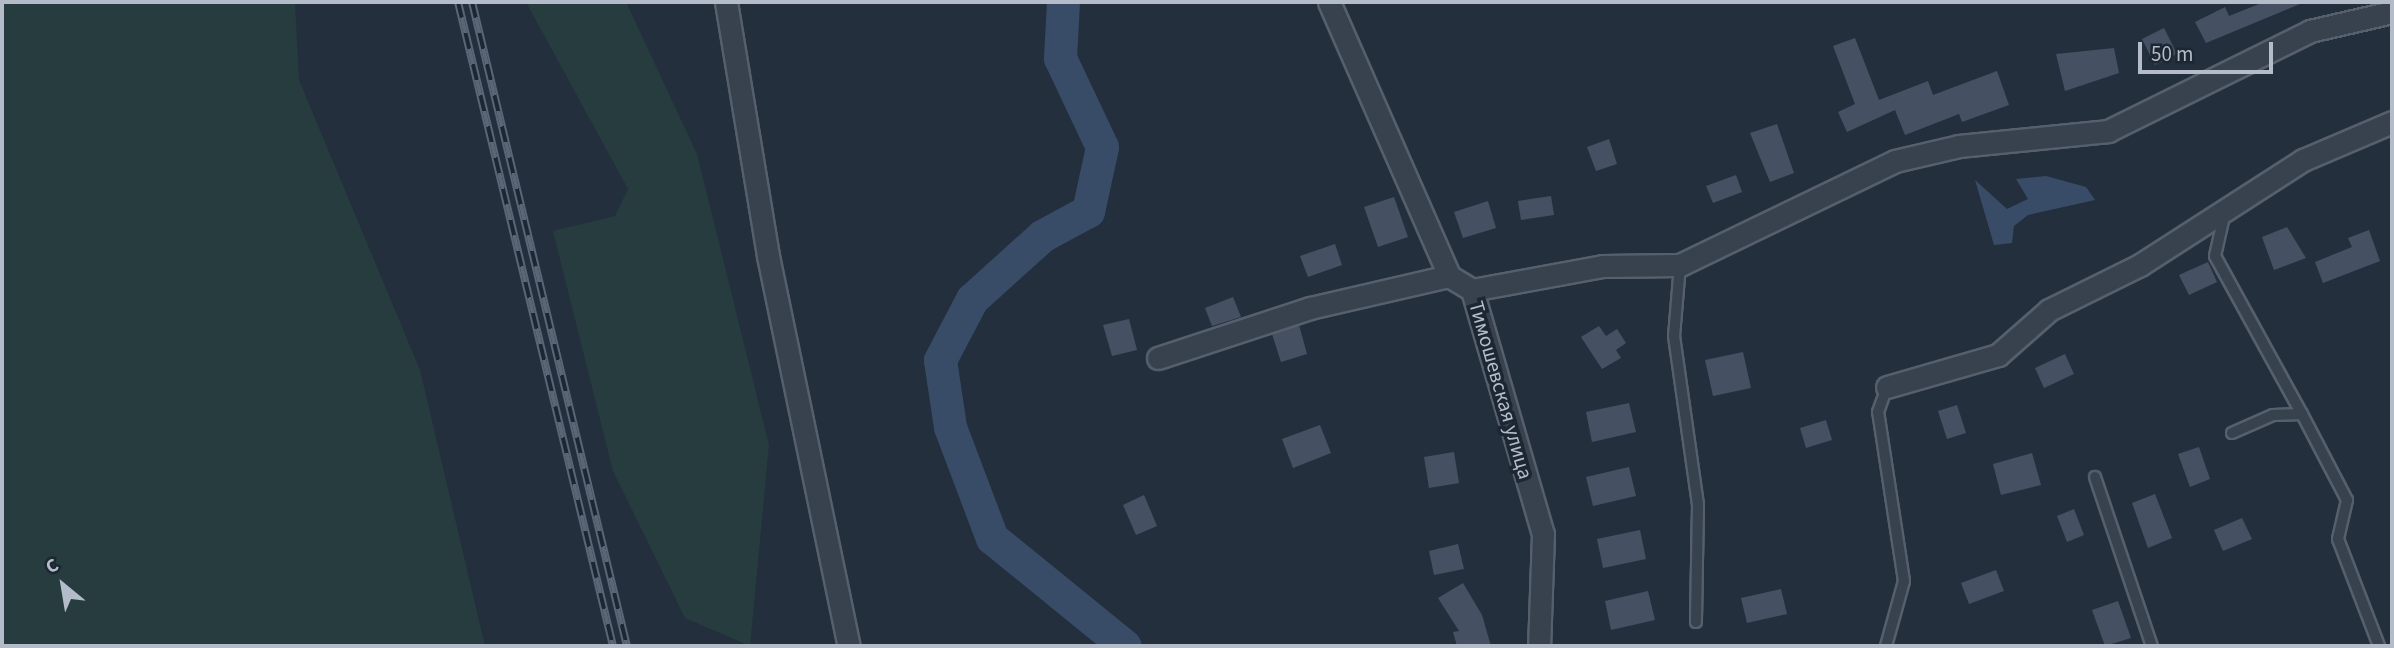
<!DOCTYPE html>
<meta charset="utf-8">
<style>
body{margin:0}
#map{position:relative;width:2394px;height:648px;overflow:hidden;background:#242f3e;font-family:"Source Sans 3",sans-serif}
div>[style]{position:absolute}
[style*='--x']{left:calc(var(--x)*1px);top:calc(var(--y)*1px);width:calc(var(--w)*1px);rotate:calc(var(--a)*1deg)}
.green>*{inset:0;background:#263c3f}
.water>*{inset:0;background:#394c67}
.river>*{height:33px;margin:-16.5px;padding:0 16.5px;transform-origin:16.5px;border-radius:16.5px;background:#394c67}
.building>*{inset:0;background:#455162}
.roads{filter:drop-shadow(2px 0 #565f6c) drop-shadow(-2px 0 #565f6c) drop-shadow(0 2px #565f6c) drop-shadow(0 -2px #565f6c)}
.lane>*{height:10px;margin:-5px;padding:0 5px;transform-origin:5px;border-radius:5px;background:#38414e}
.street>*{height:21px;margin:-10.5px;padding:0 10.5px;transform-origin:10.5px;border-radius:10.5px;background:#38414e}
.rail>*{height:8px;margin-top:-4px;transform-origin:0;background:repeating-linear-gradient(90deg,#1d2633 0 16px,#5a6575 0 32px);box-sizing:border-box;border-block:2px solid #5a6575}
span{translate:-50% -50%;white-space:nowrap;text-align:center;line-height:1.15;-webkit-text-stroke:7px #1d2633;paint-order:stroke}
.street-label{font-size:21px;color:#b4bcc9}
.frame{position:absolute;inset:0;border:4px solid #b4bcc9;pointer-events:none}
.north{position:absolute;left:28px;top:550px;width:70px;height:70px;-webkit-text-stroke:5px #1d2633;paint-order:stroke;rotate:330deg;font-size:19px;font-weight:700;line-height:28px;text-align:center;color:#b4bcc9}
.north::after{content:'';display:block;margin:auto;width:24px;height:32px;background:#b4bcc9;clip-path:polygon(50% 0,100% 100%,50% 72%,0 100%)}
.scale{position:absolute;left:2138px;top:42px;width:135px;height:32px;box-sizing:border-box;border:4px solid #b4bcc9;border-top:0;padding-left:9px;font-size:21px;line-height:24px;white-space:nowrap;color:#b4bcc9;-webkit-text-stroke:5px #1d2633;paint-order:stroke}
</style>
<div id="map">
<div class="green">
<i style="clip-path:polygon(2px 2px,295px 2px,299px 80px,420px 370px,485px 646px,2px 646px)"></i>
<i style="clip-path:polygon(526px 2px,626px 2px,697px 154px,769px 445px,750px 646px,685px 618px,613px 471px,553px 231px,615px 216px,628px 189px)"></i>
</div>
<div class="water">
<i style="clip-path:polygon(2046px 176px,2086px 187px,2095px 200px,2028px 215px,2014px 226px,2012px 243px,1994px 245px,1975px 180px,2007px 209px,2028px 199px,2016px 179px)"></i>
</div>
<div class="river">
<i style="--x:1063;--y:2;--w:56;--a:93.1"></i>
<i style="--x:1060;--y:58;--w:98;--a:64.7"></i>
<i style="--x:1102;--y:147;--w:66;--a:102.3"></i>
<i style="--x:1088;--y:211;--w:52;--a:151.5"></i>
<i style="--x:1042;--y:236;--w:94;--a:138"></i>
<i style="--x:972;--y:299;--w:69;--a:117.7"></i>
<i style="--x:940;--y:360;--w:68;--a:81.5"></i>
<i style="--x:950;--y:427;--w:119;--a:69.3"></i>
<i style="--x:992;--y:538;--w:171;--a:39.1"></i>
</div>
<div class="building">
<i style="clip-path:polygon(2264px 2px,2305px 2px,2206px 43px,2195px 22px,2225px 7px,2229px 16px)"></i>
<i style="clip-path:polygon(2164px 28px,2177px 54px,2155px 65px,2142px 39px)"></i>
<i style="clip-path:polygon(1855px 38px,1879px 100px,1928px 81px,1933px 95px,1997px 71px,2009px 105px,1962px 122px,1959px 114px,1905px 135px,1895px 110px,1847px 132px,1838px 112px,1855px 104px,1833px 46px)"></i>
<i style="clip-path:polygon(2114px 48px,2119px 73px,2065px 91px,2056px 54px)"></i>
<i style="clip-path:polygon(1777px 124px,1794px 173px,1770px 182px,1750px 133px)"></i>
<i style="clip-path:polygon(1609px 139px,1617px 164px,1596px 171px,1587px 147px)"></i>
<i style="clip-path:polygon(1736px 175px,1742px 192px,1713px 203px,1706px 186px)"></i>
<i style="clip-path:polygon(1551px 196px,1554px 215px,1521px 220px,1518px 201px)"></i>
<i style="clip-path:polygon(1394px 197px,1408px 237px,1378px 247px,1364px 207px)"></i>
<i style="clip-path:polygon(1488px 201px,1496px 228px,1463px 238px,1454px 212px)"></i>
<i style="clip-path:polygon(2287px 227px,2306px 258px,2274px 270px,2262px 237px)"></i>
<i style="clip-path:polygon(2369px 230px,2380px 261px,2323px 283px,2315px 262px,2352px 247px,2348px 238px)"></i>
<i style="clip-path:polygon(1335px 244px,1342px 265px,1308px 277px,1300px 256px)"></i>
<i style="clip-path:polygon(2208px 262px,2217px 282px,2189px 295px,2179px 275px)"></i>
<i style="clip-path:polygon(1233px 297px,1241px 317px,1212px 326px,1205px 308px)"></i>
<i style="clip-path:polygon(1129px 319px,1137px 350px,1112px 356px,1103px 325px)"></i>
<i style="clip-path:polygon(1299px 325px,1307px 354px,1281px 362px,1272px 334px)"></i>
<i style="clip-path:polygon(1599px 326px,1606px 336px,1617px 329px,1626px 343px,1616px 350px,1621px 358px,1602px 369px,1581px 337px)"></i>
<i style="clip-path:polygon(1743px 352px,1751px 388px,1713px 396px,1705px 360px)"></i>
<i style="clip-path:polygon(2065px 354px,2074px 374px,2044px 388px,2035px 368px)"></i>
<i style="clip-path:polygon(1629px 403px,1636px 432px,1592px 442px,1586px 412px)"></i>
<i style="clip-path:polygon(1957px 405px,1966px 433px,1947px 439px,1938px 411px)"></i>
<i style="clip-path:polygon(1826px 420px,1832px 440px,1806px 448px,1800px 428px)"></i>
<i style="clip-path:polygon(1320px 425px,1331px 453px,1293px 468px,1282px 439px)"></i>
<i style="clip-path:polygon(2199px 447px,2210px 479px,2190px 487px,2178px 454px)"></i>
<i style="clip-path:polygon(1454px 452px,1459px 483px,1429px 488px,1424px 457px)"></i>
<i style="clip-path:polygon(2032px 453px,2041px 485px,2001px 495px,1993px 464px)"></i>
<i style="clip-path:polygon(1629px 467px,1636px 496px,1593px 506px,1586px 477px)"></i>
<i style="clip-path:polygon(2155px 494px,2172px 538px,2148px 548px,2132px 503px)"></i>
<i style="clip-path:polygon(1144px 495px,1157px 526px,1136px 535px,1123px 505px)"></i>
<i style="clip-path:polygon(2074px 509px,2084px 535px,2067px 542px,2057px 516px)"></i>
<i style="clip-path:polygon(2242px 518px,2252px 539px,2223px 551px,2214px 530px)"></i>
<i style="clip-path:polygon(1640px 530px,1646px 559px,1603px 568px,1597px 539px)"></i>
<i style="clip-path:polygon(1458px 544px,1464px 569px,1434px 575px,1429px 551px)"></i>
<i style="clip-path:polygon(1996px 570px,2004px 591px,1969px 604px,1961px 583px)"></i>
<i style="clip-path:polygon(1463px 583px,1482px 615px,1491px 646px,1457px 646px,1453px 632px,1459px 631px,1438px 598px)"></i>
<i style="clip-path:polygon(1781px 589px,1787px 614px,1747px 623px,1741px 598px)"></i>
<i style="clip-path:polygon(1648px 591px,1655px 620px,1611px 630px,1605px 601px)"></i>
<i style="clip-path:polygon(2118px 601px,2131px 638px,2105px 646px,2092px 610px)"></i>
</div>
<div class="roads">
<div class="lane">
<i style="--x:2225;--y:212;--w:45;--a:102.8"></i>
<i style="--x:2215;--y:256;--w:180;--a:61.2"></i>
<i style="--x:1680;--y:265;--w:71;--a:94.8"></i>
<i style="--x:1674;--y:336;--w:171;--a:81.9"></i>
<i style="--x:1698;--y:505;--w:117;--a:91"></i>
<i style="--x:2232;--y:433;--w:45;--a:-23.7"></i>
<i style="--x:2273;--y:415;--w:29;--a:-2"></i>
<i style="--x:2302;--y:414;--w:97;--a:62.4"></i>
<i style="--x:2347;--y:500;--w:40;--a:103"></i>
<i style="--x:2338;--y:539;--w:115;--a:69"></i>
<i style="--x:2095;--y:477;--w:178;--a:71.4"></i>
<i style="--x:1886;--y:646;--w:67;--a:-74.5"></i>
<i style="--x:1904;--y:581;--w:171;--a:-98.7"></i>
<i style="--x:1878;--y:412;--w:27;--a:-70"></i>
</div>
<div class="street">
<i style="--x:726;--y:2;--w:257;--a:80.6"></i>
<i style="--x:768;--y:256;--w:398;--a:78.3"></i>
<i style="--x:1329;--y:2;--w:299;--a:66.3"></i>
<i style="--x:1449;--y:276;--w:27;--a:31"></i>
<i style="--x:1472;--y:290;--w:254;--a:73.8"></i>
<i style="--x:1543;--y:534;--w:112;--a:92"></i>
<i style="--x:1472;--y:290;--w:133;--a:-10.4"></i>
<i style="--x:1603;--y:266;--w:77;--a:-0.7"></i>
<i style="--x:1680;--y:265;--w:239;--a:-25.8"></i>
<i style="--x:1895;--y:161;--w:66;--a:-13.2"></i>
<i style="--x:1959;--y:146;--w:150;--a:-5.7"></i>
<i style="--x:2108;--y:131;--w:225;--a:-26.3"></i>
<i style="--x:2310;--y:31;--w:84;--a:-13"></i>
<i style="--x:1158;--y:358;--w:160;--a:-18.2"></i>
<i style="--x:1310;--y:308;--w:143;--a:-13"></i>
<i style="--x:1887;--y:387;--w:116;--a:-16.1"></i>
<i style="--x:1998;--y:355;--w:68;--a:-41.4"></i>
<i style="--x:2049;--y:310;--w:102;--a:-26.3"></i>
<i style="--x:2140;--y:265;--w:194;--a:-32.8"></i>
<i style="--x:2303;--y:160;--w:97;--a:-23.1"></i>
</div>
</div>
<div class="rail">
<i style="--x:458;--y:2;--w:662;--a:76.47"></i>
<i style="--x:472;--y:2;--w:662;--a:76.47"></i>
</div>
<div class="street-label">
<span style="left:1501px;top:390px;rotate:74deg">Тимошевская улица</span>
</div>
<div class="frame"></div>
<div class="north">С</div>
<div class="scale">50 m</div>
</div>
